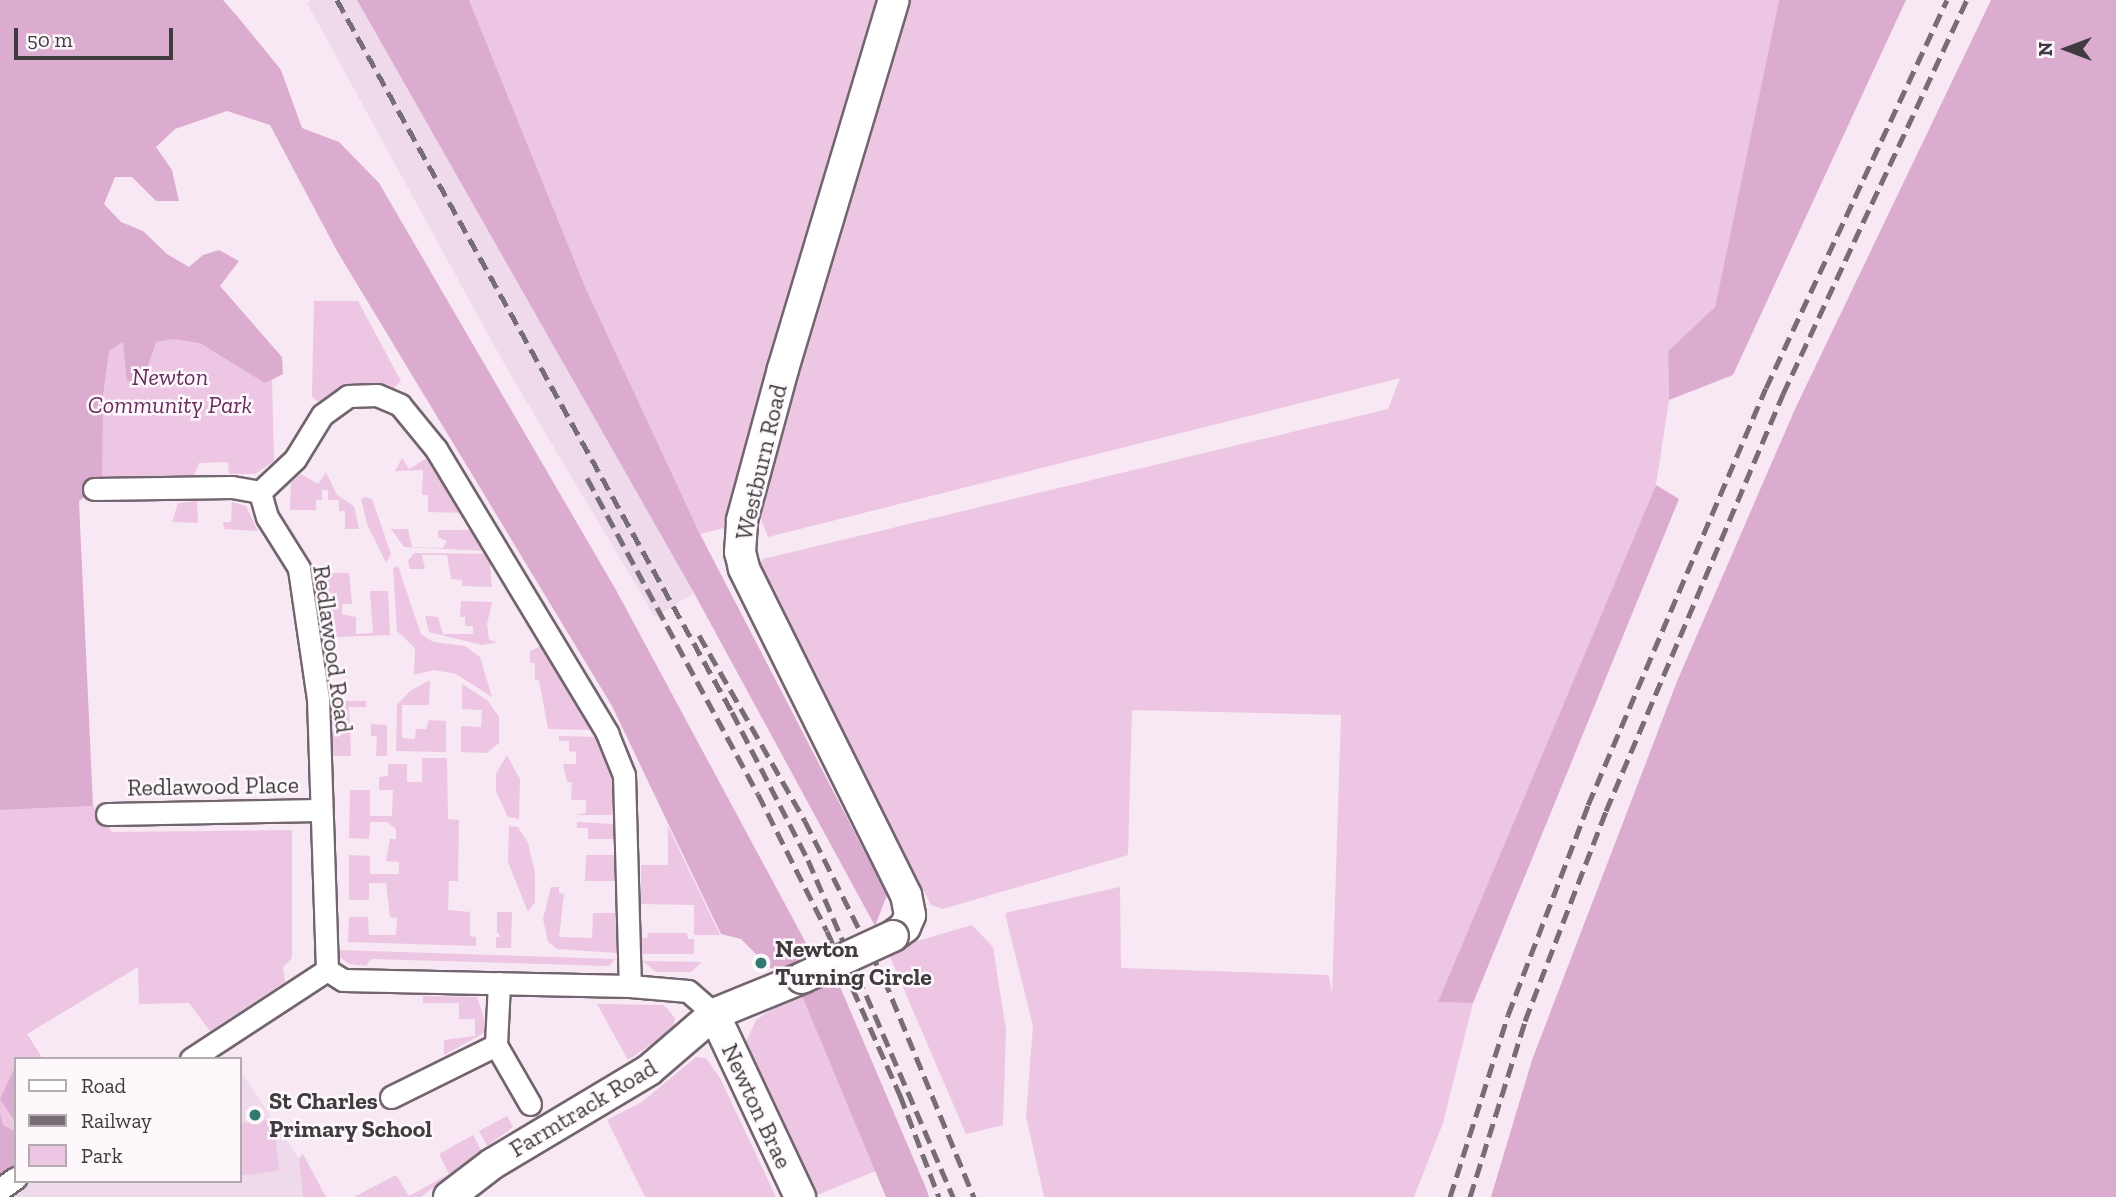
<!DOCTYPE html>
<style>
body{margin:0}
#map{position:relative;width:2116px;height:1197px;overflow:hidden;background:#f7e8f3;font-family:"Zilla Slab",serif}
div>[style]{position:absolute}
[style*='--x']{left:calc(var(--x)*1px);top:calc(var(--y)*1px);width:calc(var(--w)*1px);rotate:calc(var(--a)*1deg)}
.built>*{inset:0;background:#eedaea}
.green>*{inset:0;background:#ecc6e3}
.forest>*{inset:0;background:#dcacd0}
.roads{filter:drop-shadow(2px 0 #72656e) drop-shadow(-2px 0 #72656e) drop-shadow(0 2px #72656e) drop-shadow(0 -2px #72656e)}
.street>*{height:21px;margin:-10.5px;padding:0 10.5px;transform-origin:10.5px;border-radius:10.5px;background:#fff}
.secondary>*{height:30px;margin:-15px;padding:0 15px;transform-origin:15px;border-radius:15px;background:#fff}
.rail>*{height:5px;margin-top:-2.5px;transform-origin:0;background:repeating-linear-gradient(90deg,#766e74 0 14px,transparent 0 21px)}
.bridges{filter:drop-shadow(2px 0 #72656e) drop-shadow(-2px 0 #72656e) drop-shadow(0 2px #72656e) drop-shadow(0 -2px #72656e)}
.secondary-bridge>*{height:30px;margin:-15px;padding:0 15px;transform-origin:15px;border-radius:15px;background:#fff}
.dots>*{width:19px;height:19px;translate:-50% -50%;box-sizing:border-box;border:4px solid #fef8fd;border-radius:50%}
span{translate:-50% -50%;white-space:nowrap;text-align:center;line-height:1.15;-webkit-text-stroke:5px #fef8fd;paint-order:stroke}
.park-label{font-size:24px;color:#682d5d;font-style:italic}
.street-label{font-size:24px;color:#403b3f}
.poi-label{font-size:24px;color:#403b3f;font-weight:700}
.left{translate:0 -50%;text-align:left}
.legend{position:absolute;left:14px;top:1057px;width:228px;height:126px;box-sizing:border-box;background:#fef8fd;border:2px solid #b2acb1;margin:0;padding:9px 12px;list-style:none;font-size:21px;color:#403b3f}
.legend li{display:flex;align-items:center;gap:14px;height:35px}
.legend b{width:35px;border:2px solid #b2acb1}
.north{position:absolute;left:2032px;top:14px;width:70px;height:70px;-webkit-text-stroke:5px #fef8fd;paint-order:stroke;rotate:270deg;font-size:19px;font-weight:700;line-height:28px;text-align:center;color:#403b3f}
.north::after{content:'';display:block;margin:auto;width:24px;height:32px;background:#403b3f;clip-path:polygon(50% 0,100% 100%,50% 72%,0 100%)}
.scale{position:absolute;left:14px;top:28px;width:159px;height:32px;box-sizing:border-box;border:4px solid #403b3f;border-top:0;padding-left:9px;font-size:21px;line-height:24px;white-space:nowrap;color:#403b3f;-webkit-text-stroke:5px #fef8fd;paint-order:stroke}
</style>
<div id="map">
<div class="built">
<i style="clip-path:polygon(311px 0,357px 0,694px 593px,655px 617px,506px 367px,307px 3px)"></i>
<i style="clip-path:polygon(240px 1070px,299px 1159px,303px 1197px,1px 1197px,23px 1181px,240px 1181px)"></i>
</div>
<div class="green">
<i style="clip-path:polygon(469px 0,882px 0,724px 528px,700px 534px,586px 289px)"></i>
<i style="clip-path:polygon(909px 0,1779px 0,1715px 307px,1668px 351px,1669px 400px,1656px 485px,1439px 1001px,1473px 1003px,1443px 1123px,1414px 1197px,1044px 1197px,1026px 1116px,1033px 1026px,1005px 913px,1120px 887px,1121px 968px,1329px 975px,1332px 995px,1341px 715px,1132px 710px,1128px 855px,943px 909px,931px 905px,756px 567px,763px 559px,1388px 409px,1400px 378px,768px 537px,758px 511px)"></i>
<i style="clip-path:polygon(95px 267px,272px 377px,274px 461px,255px 474px,229px 474px,228px 462px,199px 463px,194px 476px,178px 481px,91px 486px)"></i>
<i style="clip-path:polygon(314px 301px,358px 301px,401px 381px,392px 390px,352px 384px,318px 402px,312px 396px)"></i>
<i style="clip-path:polygon(432px 455px,466px 513px,428px 512px,428px 495px,422px 495px,423px 470px,395px 471px,402px 458px,409px 469px)"></i>
<i style="clip-path:polygon(326px 472px,337px 495px,354px 506px,359px 529px,345px 529px,345px 511px,339px 511px,339px 500px,328px 500px,328px 490px,322px 490px,322px 500px,316px 500px,316px 510px,290px 510px,291px 483px,301px 474px,318px 484px)"></i>
<i style="clip-path:polygon(366px 497px,372px 499px,391px 554px,386px 563px,367px 524px,361px 499px)"></i>
<i style="clip-path:polygon(197px 501px,198px 523px,172px 522px,178px 503px)"></i>
<i style="clip-path:polygon(232px 502px,246px 506px,258px 531px,224px 529px,223px 522px,231px 522px)"></i>
<i style="clip-path:polygon(391px 529px,408px 529px,412px 547px,443px 548px,447px 541px,438px 537px,438px 530px,475px 530px,488px 551px,404px 547px)"></i>
<i style="clip-path:polygon(414px 553px,489px 554px,492px 587px,462px 586px,462px 580px,451px 579px,447px 555px,422px 555px,425px 569px,410px 569px,408px 561px)"></i>
<i style="clip-path:polygon(398px 566px,421px 634px,433px 642px,465px 646px,480px 657px,492px 697px,456px 674px,434px 670px,414px 675px,415px 648px,397px 631px,393px 568px)"></i>
<i style="clip-path:polygon(319px 573px,349px 573px,352px 604px,342px 604px,342px 614px,356px 617px,356px 634px,373px 633px,370px 591px,388px 591px,390px 635px,336px 637px,335px 654px,322px 650px,318px 644px,325px 633px)"></i>
<i style="clip-path:polygon(461px 601px,492px 602px,487px 624px,489px 640px,498px 642px,482px 645px,429px 632px,425px 616px,438px 617px,443px 634px,473px 634px,473px 626px,465px 626px,465px 617px,460px 617px)"></i>
<i style="clip-path:polygon(546px 644px,594px 730px,548px 729px,539px 680px,535px 679px,535px 663px,530px 663px,530px 651px)"></i>
<i style="clip-path:polygon(430px 680px,429px 705px,402px 705px,402px 738px,415px 739px,416px 729px,426px 729px,429px 720px,446px 721px,446px 752px,396px 751px,397px 705px,410px 691px)"></i>
<i style="clip-path:polygon(462px 684px,487px 700px,499px 717px,499px 743px,487px 753px,461px 752px,461px 726px,481px 727px,482px 710px,462px 709px)"></i>
<i style="clip-path:polygon(332px 701px,366px 701px,366px 707px,349px 707px,351px 756px,331px 756px)"></i>
<i style="clip-path:polygon(371px 724px,387px 725px,387px 756px,376px 756px,377px 736px,371px 736px)"></i>
<i style="clip-path:polygon(559px 736px,598px 737px,615px 782px,616px 815px,575px 815px,586px 813px,586px 800px,571px 800px,572px 782px,567px 782px,563px 764px,576px 764px,576px 752px,569px 751px,569px 741px,559px 741px)"></i>
<i style="clip-path:polygon(507px 755px,520px 779px,519px 819px,508px 817px,496px 791px,496px 774px)"></i>
<i style="clip-path:polygon(422px 758px,447px 758px,448px 819px,459px 820px,458px 881px,449px 881px,448px 910px,470px 912px,470px 936px,476px 937px,476px 946px,348px 942px,349px 917px,368px 917px,369px 935px,396px 935px,397px 918px,390px 917px,386px 883px,369px 883px,369px 900px,349px 900px,349px 855px,370px 856px,370px 874px,399px 874px,399px 862px,386px 861px,390px 839px,396px 839px,396px 829px,387px 822px,370px 822px,369px 839px,349px 838px,350px 790px,370px 790px,370px 816px,392px 816px,393px 790px,379px 790px,379px 777px,388px 776px,388px 764px,407px 764px,407px 782px,422px 782px)"></i>
<i style="clip-path:polygon(93px 806px,112px 832px,292px 830px,292px 958px,283px 967px,285px 982px,210px 1031px,189px 1003px,139px 1004px,138px 967px,27px 1034px,43px 1059px,16px 1059px,16px 1163px,0 1173px,0 810px)"></i>
<i style="clip-path:polygon(577px 822px,614px 824px,614px 839px,588px 839px,588px 828px,577px 828px)"></i>
<i style="clip-path:polygon(509px 826px,518px 827px,528px 843px,535px 873px,535px 902px,528px 912px,508px 862px)"></i>
<i style="clip-path:polygon(668px 826px,686px 864px,720px 935px,694px 935px,694px 905px,641px 904px,641px 865px,668px 865px)"></i>
<i style="clip-path:polygon(586px 855px,615px 855px,615px 881px,585px 881px)"></i>
<i style="clip-path:polygon(551px 887px,559px 887px,559px 893px,564px 894px,559px 937px,592px 938px,593px 913px,620px 913px,617px 953px,557px 949px,548px 942px,543px 919px)"></i>
<i style="clip-path:polygon(497px 912px,512px 912px,511px 948px,496px 948px,496px 937px,501px 937px,497px 932px)"></i>
<i style="clip-path:polygon(972px 925px,993px 947px,1006px 1030px,1003px 1125px,966px 1134px,887px 950px)"></i>
<i style="clip-path:polygon(648px 933px,687px 933px,688px 939px,694px 939px,694px 954px,640px 954px,640px 938px,647px 938px)"></i>
<i style="clip-path:polygon(333px 952px,338px 950px,615px 959px,609px 966px,371px 959px,366px 966px,349px 964px)"></i>
<i style="clip-path:polygon(643px 961px,702px 962px,691px 972px,656px 972px)"></i>
<i style="clip-path:polygon(800px 991px,876px 1171px,812px 1197px,746px 1058px,746px 1042px,756px 1020px)"></i>
<i style="clip-path:polygon(423px 996px,477px 997px,485px 1021px,492px 1022px,489px 1030px,444px 1055px,444px 1040px,475px 1036px,475px 1019px,459px 1019px,459px 1003px,423px 1003px)"></i>
<i style="clip-path:polygon(597px 1004px,664px 1005px,675px 1018px,673px 1029px,628px 1060px)"></i>
<i style="clip-path:polygon(696px 1057px,706px 1058px,720px 1078px,776px 1197px,645px 1197px,607px 1120px,642px 1102px)"></i>
<i style="clip-path:polygon(507px 1116px,513px 1127px,487px 1146px,479px 1131px)"></i>
<i style="clip-path:polygon(273px 1119px,279px 1170px,240px 1176px,240px 1124px)"></i>
<i style="clip-path:polygon(473px 1135px,481px 1150px,421px 1197px,354px 1197px,396px 1175px,409px 1196px,449px 1174px,439px 1154px)"></i>
<i style="clip-path:polygon(303px 1154px,326px 1197px,303px 1197px,299px 1159px)"></i>
</div>
<div class="forest">
<i style="clip-path:polygon(0 0,223px 0,237px 16px,281px 70px,302px 128px,339px 142px,379px 183px,616px 590px,813px 956px,778px 969px,770px 968px,741px 939px,721px 934px,612px 706px,337px 251px,270px 125px,227px 111px,175px 129px,156px 147px,172px 170px,179px 201px,156px 201px,132px 177px,115px 177px,104px 204px,121px 222px,143px 231px,167px 254px,189px 267px,203px 255px,219px 250px,239px 261px,220px 286px,282px 357px,283px 374px,265px 383px,200px 343px,173px 339px,156px 342px,144px 378px,127px 382px,123px 342px,109px 351px,103px 395px,102px 484px,79px 501px,93px 806px,0 810px)"></i>
<i style="clip-path:polygon(357px 0,469px 0,586px 289px,700px 534px,887px 895px,875px 926px,694px 593px)"></i>
<i style="clip-path:polygon(1779px 0,1906px 0,1733px 375px,1669px 400px,1668px 351px,1715px 307px)"></i>
<i style="clip-path:polygon(1991px 0,2116px 0,2116px 1197px,1491px 1197px,1532px 1060px,1678px 679px,1795px 409px)"></i>
<i style="clip-path:polygon(1656px 485px,1679px 499px,1473px 1003px,1438px 1002px)"></i>
<i style="clip-path:polygon(835px 975px,926px 1188px,929px 1197px,886px 1197px,800px 991px)"></i>
<i style="clip-path:polygon(16px 1065px,16px 1123px,0 1099px)"></i>
<i style="clip-path:polygon(0 1112px,3px 1125px,16px 1132px,16px 1168px,0 1178px)"></i>
</div>
<div class="roads">
<div class="street">
<i style="--x:377;--y:395;--w:25;--a:23"></i>
<i style="--x:400;--y:405;--w:57;--a:50.7"></i>
<i style="--x:436;--y:449;--w:332;--a:58.9"></i>
<i style="--x:607;--y:733;--w:45;--a:68"></i>
<i style="--x:624;--y:775;--w:211;--a:88.4"></i>
<i style="--x:630;--y:986;--w:287;--a:-178.8"></i>
<i style="--x:343;--y:980;--w:19;--a:-148"></i>
<i style="--x:327;--y:970;--w:271;--a:-91.9"></i>
<i style="--x:318;--y:699;--w:132;--a:-98.3"></i>
<i style="--x:299;--y:568;--w:60;--a:-122.1"></i>
<i style="--x:267;--y:517;--w:26;--a:-106"></i>
<i style="--x:260;--y:492;--w:48;--a:-43.3"></i>
<i style="--x:295;--y:459;--w:52;--a:-58.5"></i>
<i style="--x:322;--y:415;--w:32;--a:-36"></i>
<i style="--x:348;--y:396;--w:29;--a:-2"></i>
<i style="--x:94;--y:489;--w:138;--a:-0.8"></i>
<i style="--x:232;--y:487;--w:28;--a:10"></i>
<i style="--x:107;--y:814;--w:214;--a:-1.1"></i>
<i style="--x:499;--y:983;--w:62;--a:92.8"></i>
<i style="--x:496;--y:1045;--w:68;--a:60"></i>
<i style="--x:630;--y:986;--w:58;--a:4.9"></i>
<i style="--x:688;--y:991;--w:35;--a:41"></i>
<i style="--x:191;--y:1059;--w:163;--a:-33.2"></i>
<i style="--x:391;--y:1097;--w:117;--a:-26.3"></i>
<i style="--x:0;--y:1189;--w:19;--a:-35"></i>
</div>
<div class="secondary">
<i style="--x:893;--y:936;--w:15;--a:-37"></i>
<i style="--x:905;--y:927;--w:13;--a:-67"></i>
<i style="--x:910;--y:915;--w:20;--a:-101"></i>
<i style="--x:906;--y:895;--w:365;--a:-116.4"></i>
<i style="--x:744;--y:568;--w:16;--a:-104"></i>
<i style="--x:740;--y:552;--w:32;--a:-86"></i>
<i style="--x:742;--y:520;--w:156;--a:-74.8"></i>
<i style="--x:783;--y:369;--w:385;--a:-73.3"></i>
<i style="--x:714;--y:1014;--w:202;--a:64.8"></i>
<i style="--x:449;--y:1197;--w:54;--a:-37.5"></i>
<i style="--x:492;--y:1164;--w:183;--a:-30.9"></i>
<i style="--x:649;--y:1070;--w:86;--a:-40.7"></i>
<i style="--x:714;--y:1014;--w:95;--a:-22.2"></i>
</div>
</div>
<div class="rail">
<i style="--x:337;--y:0;--w:814;--a:60.98"></i>
<i style="--x:732;--y:712;--w:166;--a:62.8"></i>
<i style="--x:808;--y:860;--w:367;--a:66.7"></i>
<i style="--x:587;--y:478;--w:359;--a:61.6"></i>
<i style="--x:758;--y:794;--w:153;--a:63.3"></i>
<i style="--x:827;--y:931;--w:180;--a:66"></i>
<i style="--x:900;--y:1095;--w:109;--a:69.1"></i>
<i style="--x:699;--y:635;--w:214;--a:60.3"></i>
<i style="--x:805;--y:821;--w:177;--a:63.4"></i>
<i style="--x:884;--y:979;--w:236;--a:67.6"></i>
<i style="--x:1450;--y:1197;--w:191;--a:-72.3"></i>
<i style="--x:1508;--y:1015;--w:225;--a:-69.1"></i>
<i style="--x:1588;--y:805;--w:453;--a:-66.9"></i>
<i style="--x:1766;--y:388;--w:428;--a:-65"></i>
<i style="--x:1470;--y:1197;--w:184;--a:-72.6"></i>
<i style="--x:1525;--y:1021;--w:225;--a:-68.9"></i>
<i style="--x:1606;--y:811;--w:453;--a:-67"></i>
<i style="--x:1783;--y:394;--w:435;--a:-65"></i>
</div>
<div class="bridges">
<div class="secondary-bridge">
<i style="--x:802;--y:978;--w:100;--a:-24.8"></i>
</div>
</div>
<div class="dots">
<i style="left:761px;top:963px;background:#317870"></i>
<i style="left:255px;top:1115px;background:#317870"></i>
</div>
<div class="park-label">
<span style="left:170px;top:391px">Newton<br>Community Park</span>
</div>
<div class="street-label">
<span style="left:761px;top:462px;rotate:-77deg">Westburn Road</span>
<span style="left:333px;top:649px;rotate:82deg">Redlawood Road</span>
<span style="left:213px;top:786px;rotate:-1deg">Redlawood Place</span>
<span style="left:757px;top:1106px;rotate:65deg">Newton Brae</span>
<span style="left:583px;top:1108px;rotate:-31deg">Farmtrack Road</span>
</div>
<div class="poi-label">
<span class="left" style="left:775px;top:963px">Newton<br>Turning Circle</span>
<span class="left" style="left:269px;top:1115px">St Charles<br>Primary School</span>
</div>
<ul class="legend">
<li><b style="height:9px;background:#fff"></b>Road</li>
<li><b style="height:9px;background:#766e74"></b>Railway</li>
<li><b style="height:19px;background:#ecc6e3"></b>Park</li>
</ul>
<div class="north">N</div>
<div class="scale">50 m</div>
</div>
